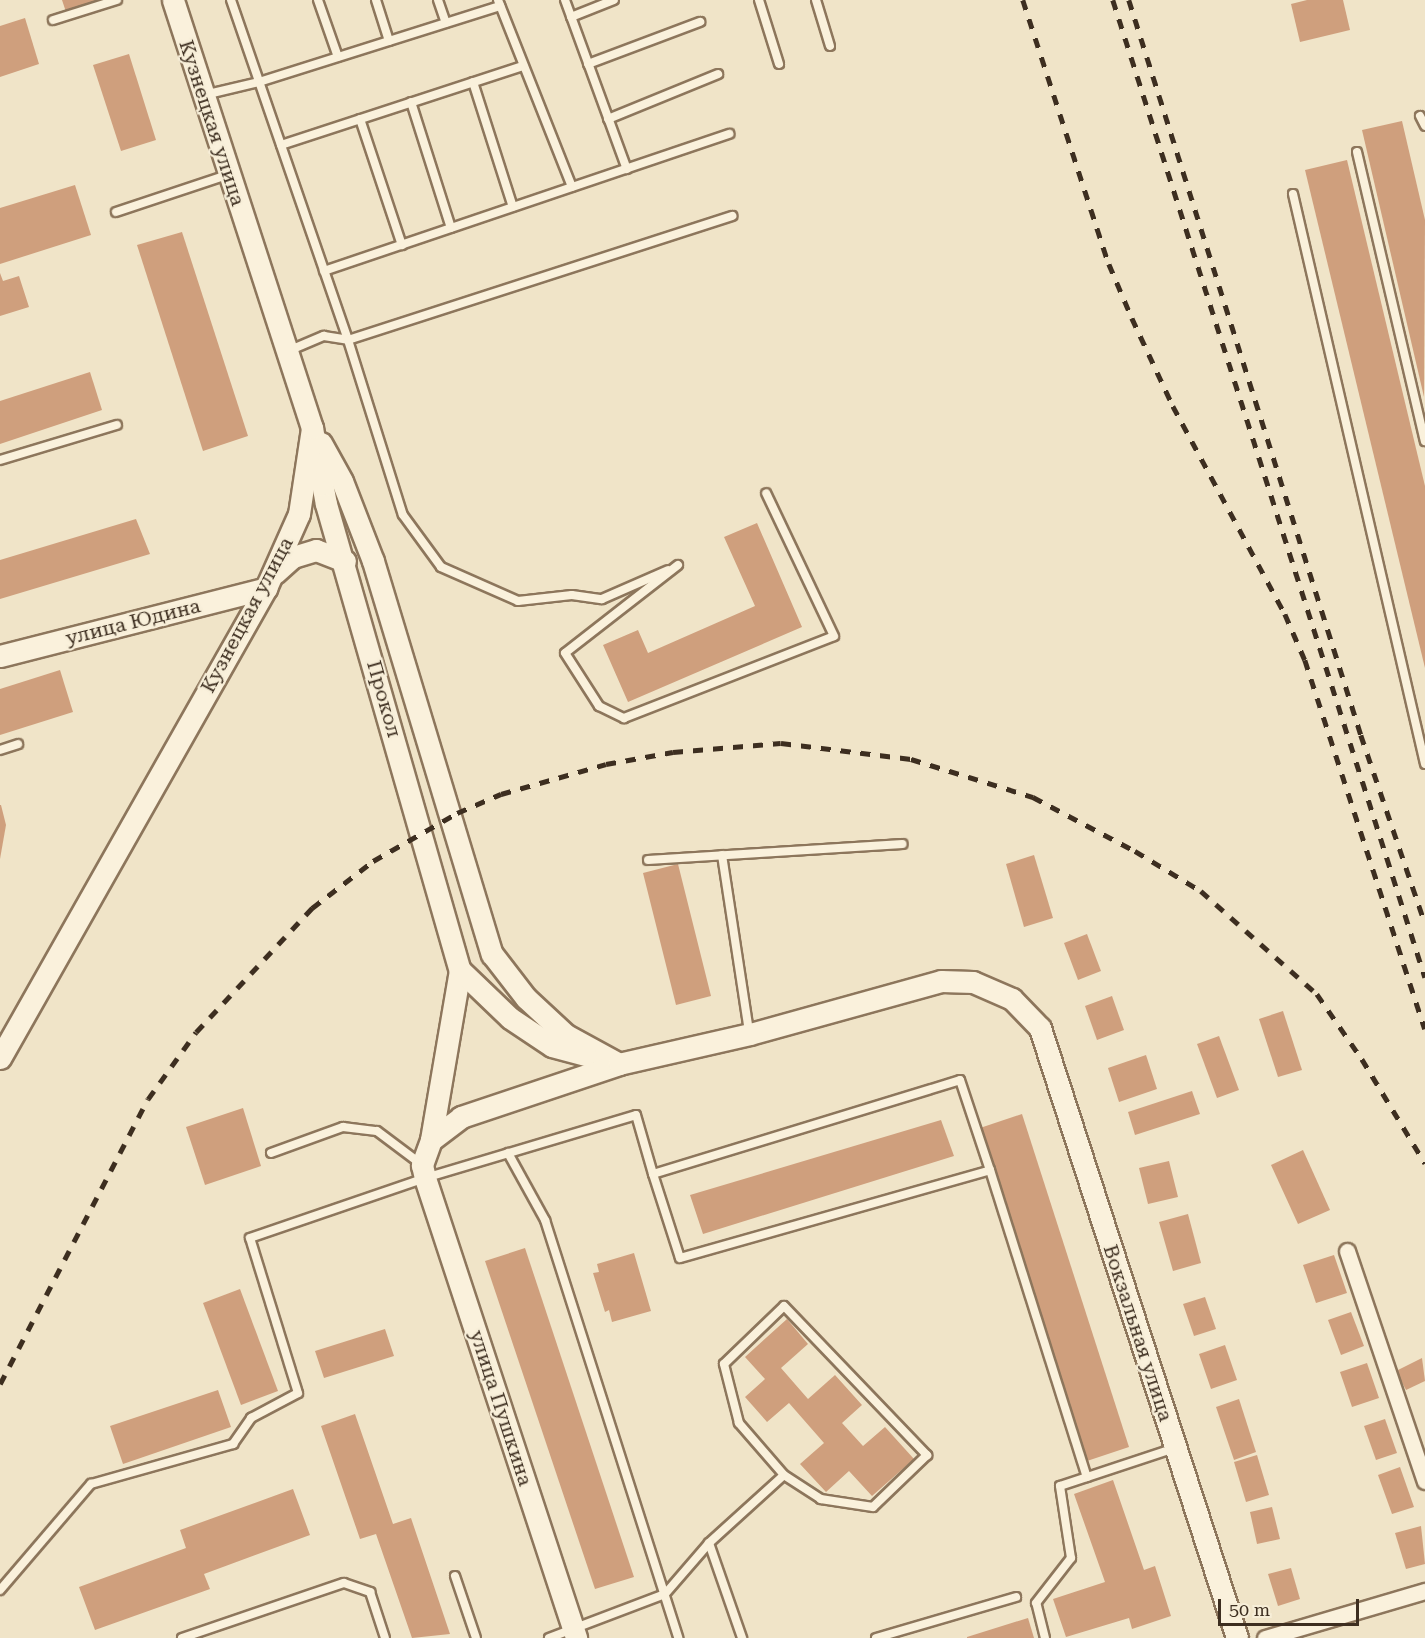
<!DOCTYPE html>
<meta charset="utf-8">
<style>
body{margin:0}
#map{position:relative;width:1425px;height:1638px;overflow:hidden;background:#f0e4c8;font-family:"Roboto Serif",serif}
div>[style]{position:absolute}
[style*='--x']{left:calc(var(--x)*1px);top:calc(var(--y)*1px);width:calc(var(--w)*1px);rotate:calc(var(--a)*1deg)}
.building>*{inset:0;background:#cf9f7d}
.roads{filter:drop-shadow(2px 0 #8d765c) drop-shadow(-2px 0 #8d765c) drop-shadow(0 2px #8d765c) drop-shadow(0 -2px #8d765c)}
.lane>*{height:8px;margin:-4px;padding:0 4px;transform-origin:4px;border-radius:4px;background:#faf1dc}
.street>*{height:15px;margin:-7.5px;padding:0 7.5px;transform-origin:7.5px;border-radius:7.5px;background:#faf1dc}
.secondary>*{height:21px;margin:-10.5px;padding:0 10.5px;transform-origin:10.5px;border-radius:10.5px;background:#faf1dc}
.rail>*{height:4.5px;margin-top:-2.25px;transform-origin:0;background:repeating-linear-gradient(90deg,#3d2e20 0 10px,transparent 0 20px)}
span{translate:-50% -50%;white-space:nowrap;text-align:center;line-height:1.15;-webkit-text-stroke:4.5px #f7eed8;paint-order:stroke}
.street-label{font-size:20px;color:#3d2e20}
.scale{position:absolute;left:1218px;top:1599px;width:141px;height:27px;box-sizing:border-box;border:3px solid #3d2e20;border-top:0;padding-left:8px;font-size:18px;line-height:21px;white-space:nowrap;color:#3d2e20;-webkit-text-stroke:4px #f7eed8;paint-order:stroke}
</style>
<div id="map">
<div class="building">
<i style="clip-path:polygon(62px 0,101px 0,66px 12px)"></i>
<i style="clip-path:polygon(1307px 0,1343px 0,1350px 30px,1300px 42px,1291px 4px)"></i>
<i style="clip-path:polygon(25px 18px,39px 64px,0 77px,0 26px)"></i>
<i style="clip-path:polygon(129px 54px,156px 140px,121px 151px,93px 65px)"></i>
<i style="clip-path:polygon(1402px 121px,1425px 220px,1424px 397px,1362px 130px)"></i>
<i style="clip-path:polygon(1347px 160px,1425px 486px,1425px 668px,1305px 170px)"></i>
<i style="clip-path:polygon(75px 185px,91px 235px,0 264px,0 208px)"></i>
<i style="clip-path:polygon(182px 232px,248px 436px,203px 451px,137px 245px)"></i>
<i style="clip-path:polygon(0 273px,3px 281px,19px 276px,29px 307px,0 316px)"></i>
<i style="clip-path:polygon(90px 372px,102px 410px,0 444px,0 401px)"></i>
<i style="clip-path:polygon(136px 519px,150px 554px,0 599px,0 560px)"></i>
<i style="clip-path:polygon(757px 523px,802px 627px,628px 702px,603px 645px,638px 630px,648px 653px,755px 606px,724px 537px)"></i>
<i style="clip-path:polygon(60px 670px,73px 712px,0 735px,0 689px)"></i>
<i style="clip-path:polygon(1px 805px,6px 825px,0 859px,0 805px)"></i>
<i style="clip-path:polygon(1034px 855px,1053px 918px,1024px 927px,1006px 864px)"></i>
<i style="clip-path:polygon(678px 864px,711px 996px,676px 1005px,643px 873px)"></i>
<i style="clip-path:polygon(1087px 934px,1101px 971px,1078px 980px,1064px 943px)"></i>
<i style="clip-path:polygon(1112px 996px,1124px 1030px,1097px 1040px,1085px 1006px)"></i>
<i style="clip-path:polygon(1283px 1011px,1302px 1070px,1278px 1077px,1259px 1019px)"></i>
<i style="clip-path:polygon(1219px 1036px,1239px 1090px,1217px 1098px,1197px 1044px)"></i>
<i style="clip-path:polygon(1146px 1055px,1157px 1089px,1119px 1102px,1108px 1068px)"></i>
<i style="clip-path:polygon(1192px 1091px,1200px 1114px,1135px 1135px,1128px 1112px)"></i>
<i style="clip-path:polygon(243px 1108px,261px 1166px,205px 1185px,186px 1127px)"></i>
<i style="clip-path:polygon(1022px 1114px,1129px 1447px,1087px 1461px,980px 1128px)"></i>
<i style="clip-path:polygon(941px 1120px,954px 1156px,703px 1234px,690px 1195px)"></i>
<i style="clip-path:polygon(1303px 1150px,1330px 1210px,1298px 1224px,1271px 1165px)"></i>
<i style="clip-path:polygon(1169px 1161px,1178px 1197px,1148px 1204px,1139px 1168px)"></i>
<i style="clip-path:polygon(1188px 1214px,1201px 1263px,1173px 1271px,1159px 1222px)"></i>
<i style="clip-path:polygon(525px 1248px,634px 1577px,595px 1589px,485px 1261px)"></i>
<i style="clip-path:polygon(634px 1253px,651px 1311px,612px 1322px,609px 1310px,605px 1312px,593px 1273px,599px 1272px,597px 1264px)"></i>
<i style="clip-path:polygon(1334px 1255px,1347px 1293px,1316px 1303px,1303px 1265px)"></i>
<i style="clip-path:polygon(240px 1289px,278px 1391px,241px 1405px,203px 1303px)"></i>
<i style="clip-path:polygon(1205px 1297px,1216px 1329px,1194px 1336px,1183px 1304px)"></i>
<i style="clip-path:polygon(1351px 1312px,1364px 1346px,1341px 1355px,1328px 1320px)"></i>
<i style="clip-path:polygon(787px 1319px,808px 1344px,781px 1368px,808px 1399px,835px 1375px,862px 1405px,842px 1423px,863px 1446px,885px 1427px,914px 1459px,872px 1496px,849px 1471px,826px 1492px,800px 1464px,824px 1443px,789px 1403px,767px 1422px,745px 1397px,765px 1379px,745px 1357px)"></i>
<i style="clip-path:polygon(385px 1329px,394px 1356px,324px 1378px,315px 1351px)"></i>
<i style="clip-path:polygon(1225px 1345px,1237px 1380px,1211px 1389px,1199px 1354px)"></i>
<i style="clip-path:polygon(1422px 1358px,1425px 1381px,1406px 1390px,1396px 1371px)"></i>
<i style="clip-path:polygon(1367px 1363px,1379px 1398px,1352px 1407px,1340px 1372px)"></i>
<i style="clip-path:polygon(218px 1390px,231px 1427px,123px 1464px,110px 1426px)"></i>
<i style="clip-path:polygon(1239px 1399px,1256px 1452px,1234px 1460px,1216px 1407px)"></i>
<i style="clip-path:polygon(355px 1414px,393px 1524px,411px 1518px,450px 1634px,412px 1638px,376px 1534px,360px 1539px,321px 1426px)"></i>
<i style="clip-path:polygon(1385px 1419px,1397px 1453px,1376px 1460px,1364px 1426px)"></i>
<i style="clip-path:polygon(1257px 1455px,1269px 1495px,1246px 1502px,1234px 1462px)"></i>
<i style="clip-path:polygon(1400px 1467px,1414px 1507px,1392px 1514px,1378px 1475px)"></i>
<i style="clip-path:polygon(1113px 1480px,1144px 1570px,1155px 1566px,1171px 1616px,1132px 1629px,1129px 1618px,1066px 1637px,1053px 1599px,1105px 1582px,1074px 1494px)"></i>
<i style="clip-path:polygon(293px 1489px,310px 1535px,204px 1574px,210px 1589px,95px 1630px,79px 1587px,186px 1548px,180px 1530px)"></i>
<i style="clip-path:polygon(1272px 1507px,1280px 1539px,1257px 1544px,1250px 1512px)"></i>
<i style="clip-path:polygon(1421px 1526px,1425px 1564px,1406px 1569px,1395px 1533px)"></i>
<i style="clip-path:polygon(1291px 1568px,1300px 1599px,1278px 1606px,1268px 1574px)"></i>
<i style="clip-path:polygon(1028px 1618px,1034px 1638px,967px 1638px,967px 1637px)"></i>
</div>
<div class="roads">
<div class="lane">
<i style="--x:231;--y:0;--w:360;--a:71"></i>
<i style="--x:348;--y:340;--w:404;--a:-17.9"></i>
<i style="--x:318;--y:0;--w:60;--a:70.7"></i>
<i style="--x:376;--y:0;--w:43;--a:72.4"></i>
<i style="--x:438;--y:0;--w:24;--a:71"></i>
<i style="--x:498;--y:0;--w:201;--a:68.4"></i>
<i style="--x:565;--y:0;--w:180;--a:69.9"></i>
<i style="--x:759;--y:0;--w:67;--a:72.6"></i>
<i style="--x:816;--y:0;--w:48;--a:73.1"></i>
<i style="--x:571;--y:17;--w:46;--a:-21.6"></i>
<i style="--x:53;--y:20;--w:67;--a:-17.4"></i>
<i style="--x:588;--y:64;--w:120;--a:-20.6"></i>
<i style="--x:473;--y:82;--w:131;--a:72.3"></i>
<i style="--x:204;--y:95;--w:57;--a:-13.3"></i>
<i style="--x:259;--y:82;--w:253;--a:-17.5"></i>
<i style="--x:411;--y:102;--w:132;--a:72.4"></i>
<i style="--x:1420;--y:116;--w:11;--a:63"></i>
<i style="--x:360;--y:119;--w:133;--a:71.6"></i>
<i style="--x:608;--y:119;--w:119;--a:-22.2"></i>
<i style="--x:281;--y:145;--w:254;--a:-18.1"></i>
<i style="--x:1357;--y:152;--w:297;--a:76.8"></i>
<i style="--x:1293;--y:194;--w:585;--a:76.96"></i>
<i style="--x:116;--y:212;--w:117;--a:-18.4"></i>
<i style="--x:324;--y:271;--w:428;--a:-18.7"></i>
<i style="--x:288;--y:351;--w:39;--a:-23"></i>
<i style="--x:324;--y:336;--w:24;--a:9"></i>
<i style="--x:348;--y:340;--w:183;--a:72.6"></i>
<i style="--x:403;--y:515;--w:64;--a:53.8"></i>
<i style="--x:441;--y:567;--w:84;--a:23.8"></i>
<i style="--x:518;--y:601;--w:54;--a:-6.3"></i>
<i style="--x:572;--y:595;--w:30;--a:8"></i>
<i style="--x:602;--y:599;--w:72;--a:-23.7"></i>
<i style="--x:0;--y:460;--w:122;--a:-16.7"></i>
<i style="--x:678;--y:565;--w:143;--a:142.1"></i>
<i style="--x:565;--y:653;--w:63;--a:57.3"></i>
<i style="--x:599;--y:706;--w:28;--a:26"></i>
<i style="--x:624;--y:718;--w:225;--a:-21.3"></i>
<i style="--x:834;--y:636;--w:158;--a:-115.4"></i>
<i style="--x:0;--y:750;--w:19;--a:-18"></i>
<i style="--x:722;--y:855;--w:179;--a:81.3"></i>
<i style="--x:648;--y:860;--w:255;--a:-3.6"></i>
<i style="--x:271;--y:1153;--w:77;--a:-19.9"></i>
<i style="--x:343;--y:1127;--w:34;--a:7"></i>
<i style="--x:377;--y:1131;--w:55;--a:36.9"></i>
<i style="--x:508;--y:1153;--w:77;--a:61.1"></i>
<i style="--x:545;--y:1220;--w:439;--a:72.3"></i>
<i style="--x:653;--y:1174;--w:88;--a:72.2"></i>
<i style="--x:680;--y:1258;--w:322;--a:-15.8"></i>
<i style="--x:990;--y:1170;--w:322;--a:72.5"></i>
<i style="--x:784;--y:1306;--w:207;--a:46.2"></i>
<i style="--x:927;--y:1455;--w:75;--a:136.1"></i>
<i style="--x:873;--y:1507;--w:53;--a:-171.3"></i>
<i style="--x:821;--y:1499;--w:44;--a:-147"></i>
<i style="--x:784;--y:1475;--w:69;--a:-130.9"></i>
<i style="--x:739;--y:1423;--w:61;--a:-104.3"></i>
<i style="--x:724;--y:1364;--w:83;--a:-44"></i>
<i style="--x:709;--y:1543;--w:101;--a:70.8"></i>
<i style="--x:455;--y:1576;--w:65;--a:71.3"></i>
<i style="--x:0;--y:1590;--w:140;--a:-49.4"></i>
<i style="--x:91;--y:1484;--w:148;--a:-15.7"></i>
<i style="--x:233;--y:1444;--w:32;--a:-55"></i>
<i style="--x:251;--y:1418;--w:53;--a:-28"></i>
<i style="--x:298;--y:1393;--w:162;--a:-107.2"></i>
<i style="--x:250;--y:1238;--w:185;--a:-18.9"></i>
<i style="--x:425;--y:1178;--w:220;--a:-16.6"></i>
<i style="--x:636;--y:1115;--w:61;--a:73.9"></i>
<i style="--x:653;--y:1174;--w:321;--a:-17"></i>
<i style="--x:960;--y:1080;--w:95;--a:71.6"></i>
<i style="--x:182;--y:1638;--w:171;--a:-18.8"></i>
<i style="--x:344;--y:1583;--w:28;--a:19"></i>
<i style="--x:370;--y:1592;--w:48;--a:71.9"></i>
<i style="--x:549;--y:1638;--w:124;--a:-20.8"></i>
<i style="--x:665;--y:1594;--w:67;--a:-49.2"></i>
<i style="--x:709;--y:1543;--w:101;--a:-42.2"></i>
<i style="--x:876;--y:1638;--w:146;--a:-16.3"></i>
<i style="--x:1045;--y:1638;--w:36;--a:-104"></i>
<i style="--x:1036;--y:1603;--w:57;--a:-52.1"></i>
<i style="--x:1071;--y:1558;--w:73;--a:-98.7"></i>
<i style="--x:1060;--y:1486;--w:121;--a:-18.3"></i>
</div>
<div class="street">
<i style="--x:1347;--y:1251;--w:243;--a:71.3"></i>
<i style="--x:1265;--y:1638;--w:167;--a:-16.4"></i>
</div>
<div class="secondary">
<i style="--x:312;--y:428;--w:77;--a:79.6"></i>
<i style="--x:326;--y:504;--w:485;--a:74"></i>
<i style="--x:460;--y:970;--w:172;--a:99.7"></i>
<i style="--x:431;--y:1140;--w:27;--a:110"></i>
<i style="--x:422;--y:1165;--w:13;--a:77"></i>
<i style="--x:425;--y:1178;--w:484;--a:71.8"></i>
<i style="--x:321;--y:443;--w:43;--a:61.1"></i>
<i style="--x:342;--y:481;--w:86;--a:68.8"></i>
<i style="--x:373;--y:561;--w:411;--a:73.2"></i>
<i style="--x:492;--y:954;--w:56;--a:52.3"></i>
<i style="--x:526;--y:998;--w:54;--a:42.8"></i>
<i style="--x:566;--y:1035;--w:60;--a:28.7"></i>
<i style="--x:275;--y:573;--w:24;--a:-42"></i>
<i style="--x:293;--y:557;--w:24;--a:-17"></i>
<i style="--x:316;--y:550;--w:31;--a:21"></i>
<i style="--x:0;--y:656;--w:275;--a:-14.3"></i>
<i style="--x:460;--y:970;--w:69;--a:43.8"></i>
<i style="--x:510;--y:1018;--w:50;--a:33.7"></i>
<i style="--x:552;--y:1046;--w:35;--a:15"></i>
<i style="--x:0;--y:1058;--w:540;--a:-60.49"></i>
<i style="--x:266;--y:588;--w:81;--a:-66"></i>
<i style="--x:299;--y:514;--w:87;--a:-81.4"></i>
<i style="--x:312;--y:428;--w:450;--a:-108"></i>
<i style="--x:431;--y:1140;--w:38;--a:-37"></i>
<i style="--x:461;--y:1117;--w:167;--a:-18.5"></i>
<i style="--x:619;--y:1064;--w:134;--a:-12.9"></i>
<i style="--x:750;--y:1034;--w:198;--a:-15.5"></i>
<i style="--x:941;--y:981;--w:32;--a:2"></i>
<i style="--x:973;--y:982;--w:43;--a:23.6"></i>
<i style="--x:1012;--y:999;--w:40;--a:46"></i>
<i style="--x:1040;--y:1028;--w:641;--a:72.1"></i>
</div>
</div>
<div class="rail">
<i style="--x:1023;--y:0;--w:278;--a:72"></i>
<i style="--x:1109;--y:264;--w:59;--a:66.9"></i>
<i style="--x:1132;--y:318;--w:97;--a:65"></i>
<i style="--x:1173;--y:406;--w:236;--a:61.7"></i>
<i style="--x:1285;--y:614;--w:50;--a:66.5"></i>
<i style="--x:1305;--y:660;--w:388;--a:72"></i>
<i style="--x:1113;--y:0;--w:1026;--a:72.29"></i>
<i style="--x:1129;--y:0;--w:771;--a:72.48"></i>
<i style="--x:1361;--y:735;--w:199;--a:71.2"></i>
<i style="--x:0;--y:1384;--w:321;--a:-62.6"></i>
<i style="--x:148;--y:1099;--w:82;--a:-54.4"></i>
<i style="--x:196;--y:1032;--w:170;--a:-46.9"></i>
<i style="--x:312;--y:908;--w:77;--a:-37.6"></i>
<i style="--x:373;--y:861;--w:97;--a:-29.7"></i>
<i style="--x:457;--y:813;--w:48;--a:-23.4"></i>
<i style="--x:501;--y:794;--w:109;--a:-15.9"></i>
<i style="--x:606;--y:764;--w:68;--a:-10.2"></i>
<i style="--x:673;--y:752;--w:108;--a:-4.8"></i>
<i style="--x:781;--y:743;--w:131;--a:7"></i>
<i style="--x:911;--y:759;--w:128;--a:17.3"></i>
<i style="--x:1033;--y:797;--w:115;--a:27.9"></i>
<i style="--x:1135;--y:851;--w:77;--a:31.2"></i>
<i style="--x:1201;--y:891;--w:155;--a:41.6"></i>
<i style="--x:1317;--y:994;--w:79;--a:55.3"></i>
<i style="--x:1362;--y:1059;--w:122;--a:58.8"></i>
</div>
<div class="street-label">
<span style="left:212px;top:123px;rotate:72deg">Кузнецкая улица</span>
<span style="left:247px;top:615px;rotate:-62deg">Кузнецкая улица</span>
<span style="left:133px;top:622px;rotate:-14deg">улица Юдина</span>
<span style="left:384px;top:699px;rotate:74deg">Прокол</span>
<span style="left:1138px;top:1333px;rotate:72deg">Вокзальная улица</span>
<span style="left:501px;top:1408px;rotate:72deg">улица Пушкина</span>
</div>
<div class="scale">50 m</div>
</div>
